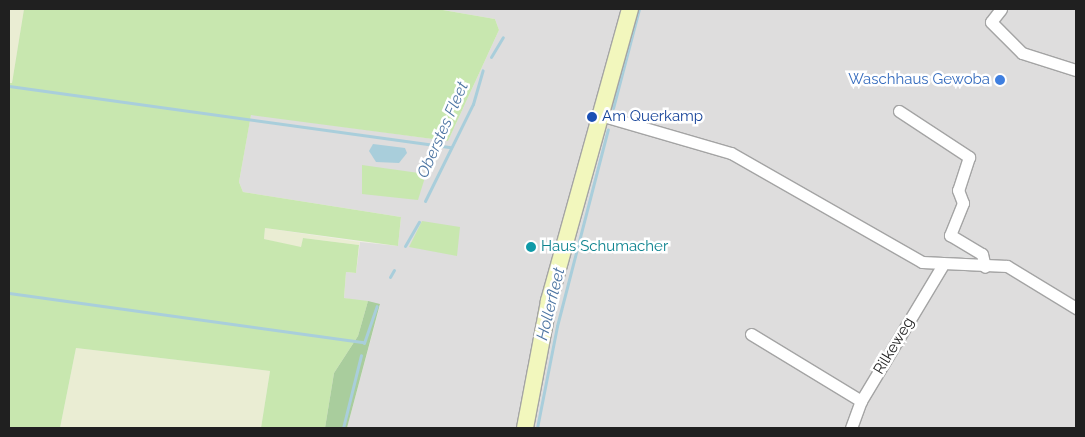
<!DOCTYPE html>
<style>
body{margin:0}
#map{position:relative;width:1085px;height:437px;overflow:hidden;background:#f0ede6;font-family:Raleway,sans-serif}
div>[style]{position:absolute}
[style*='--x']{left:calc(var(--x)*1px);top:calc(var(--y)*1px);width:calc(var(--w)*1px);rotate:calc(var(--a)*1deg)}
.residential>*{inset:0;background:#dedddd}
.farmland>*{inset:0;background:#eaedd3}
.grass>*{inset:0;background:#c8e7af}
.forest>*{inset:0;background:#a9cd9d}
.parking>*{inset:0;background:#e0e0e0}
.water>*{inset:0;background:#a9cedb}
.stream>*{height:3px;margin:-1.5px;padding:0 1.5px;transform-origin:1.5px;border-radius:1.5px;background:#a9cedb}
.roads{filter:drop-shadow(1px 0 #a4a4a4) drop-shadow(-1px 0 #a4a4a4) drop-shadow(0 1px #a4a4a4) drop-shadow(0 -1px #a4a4a4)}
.street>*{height:11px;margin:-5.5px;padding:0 5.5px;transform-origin:5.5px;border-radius:5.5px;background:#fff}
.secondary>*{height:16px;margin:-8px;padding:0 8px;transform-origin:8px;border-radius:8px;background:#f2f7bd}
.dots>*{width:14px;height:14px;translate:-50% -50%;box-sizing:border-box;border:2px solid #fff;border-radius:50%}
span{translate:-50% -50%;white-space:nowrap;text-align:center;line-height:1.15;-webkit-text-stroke:5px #fff;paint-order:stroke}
.shop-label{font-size:15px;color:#366cbe}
.right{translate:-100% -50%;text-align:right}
.transit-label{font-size:15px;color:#164399}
.left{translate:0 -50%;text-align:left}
.culture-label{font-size:15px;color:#0d838f}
.street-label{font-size:15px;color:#202020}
.water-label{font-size:16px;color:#4d75a3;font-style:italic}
.frame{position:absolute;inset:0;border:10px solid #202020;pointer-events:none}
</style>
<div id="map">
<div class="residential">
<i style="clip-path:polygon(437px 9px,1076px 9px,1076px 428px,347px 428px,380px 305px,344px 298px,346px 272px,356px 273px,360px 242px,398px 246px,401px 217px,243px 192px,239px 182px,251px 114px,448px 141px,499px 30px,495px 19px)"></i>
</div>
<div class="farmland">
<i style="clip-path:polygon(9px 9px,24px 9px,12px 83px,9px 83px)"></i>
<i style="clip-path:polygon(265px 228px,360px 242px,359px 245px,303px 238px,301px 248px,264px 239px)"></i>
<i style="clip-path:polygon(76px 348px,270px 371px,261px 428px,60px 428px)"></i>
</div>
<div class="grass">
<i style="clip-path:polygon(24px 9px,437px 9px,495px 19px,499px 30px,448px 141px,251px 115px,239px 182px,243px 192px,401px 217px,398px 246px,265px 228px,264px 239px,301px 247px,303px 238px,359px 245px,356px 273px,346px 272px,344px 298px,368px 301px,358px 336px,334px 373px,325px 428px,261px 428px,270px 371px,76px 348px,60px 428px,9px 428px,9px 83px,12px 83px)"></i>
<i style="clip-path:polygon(362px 165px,426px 174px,418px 200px,362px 194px)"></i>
<i style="clip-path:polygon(422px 221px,460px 227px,457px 256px,409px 247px)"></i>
</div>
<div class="forest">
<i style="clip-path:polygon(368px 301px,380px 304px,347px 428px,325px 428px,334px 373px,358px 336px)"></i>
</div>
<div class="parking">
<i style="clip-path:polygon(955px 239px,975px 261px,945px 265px)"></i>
</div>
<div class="water">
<i style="clip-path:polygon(373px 144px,405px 148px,407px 153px,399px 163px,376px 162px,369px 151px)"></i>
</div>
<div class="stream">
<i style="--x:491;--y:57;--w:23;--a:-59"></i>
<i style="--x:9;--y:86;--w:446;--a:7.9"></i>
<i style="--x:613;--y:108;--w:102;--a:-75.3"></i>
<i style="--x:425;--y:201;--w:108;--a:-63.7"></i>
<i style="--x:473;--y:104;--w:35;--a:-74"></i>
<i style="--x:405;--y:246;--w:28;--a:-60"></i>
<i style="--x:390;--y:277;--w:8;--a:-60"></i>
<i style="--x:9;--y:293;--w:358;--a:7.9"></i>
<i style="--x:364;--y:343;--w:39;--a:-71"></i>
<i style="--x:343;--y:428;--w:75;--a:-76.1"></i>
<i style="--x:537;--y:428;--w:104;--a:-78.9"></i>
<i style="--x:557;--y:326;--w:203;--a:-75.5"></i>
</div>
<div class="roads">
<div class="street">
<i style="--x:1001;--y:9;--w:16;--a:128"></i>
<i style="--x:991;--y:22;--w:44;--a:45"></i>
<i style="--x:1022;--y:53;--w:57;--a:17.5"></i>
<i style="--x:899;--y:111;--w:84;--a:33.3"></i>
<i style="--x:969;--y:157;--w:35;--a:108"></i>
<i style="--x:958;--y:190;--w:14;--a:69"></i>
<i style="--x:963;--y:203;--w:35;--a:112"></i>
<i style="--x:950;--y:235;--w:37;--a:31"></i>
<i style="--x:982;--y:254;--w:13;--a:77"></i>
<i style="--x:600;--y:115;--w:136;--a:16.2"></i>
<i style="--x:731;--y:153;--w:220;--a:29.7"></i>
<i style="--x:922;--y:262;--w:85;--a:2.7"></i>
<i style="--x:1007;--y:266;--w:81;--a:31.3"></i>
<i style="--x:751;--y:334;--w:129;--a:31.3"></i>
<i style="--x:851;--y:428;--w:29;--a:-70"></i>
<i style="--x:861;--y:401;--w:157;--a:-59"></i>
</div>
<div class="secondary">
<i style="--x:525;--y:428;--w:129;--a:-79.3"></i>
<i style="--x:549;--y:301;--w:303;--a:-74.5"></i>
</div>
</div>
<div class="dots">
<i style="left:1000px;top:80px;background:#3f7fe0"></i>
<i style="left:592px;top:117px;background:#1a4fb4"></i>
<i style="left:531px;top:247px;background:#0f9aa8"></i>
</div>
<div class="shop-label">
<span class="right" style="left:990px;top:80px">Waschhaus Gewoba</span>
</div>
<div class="transit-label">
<span class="left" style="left:602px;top:117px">Am Querkamp</span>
</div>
<div class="culture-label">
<span class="left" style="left:541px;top:247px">Haus Schumacher</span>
</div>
<div class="street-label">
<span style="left:894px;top:346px;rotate:-59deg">Rilkeweg</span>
</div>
<div class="water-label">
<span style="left:443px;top:130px;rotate:-66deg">Oberstes Fleet</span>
<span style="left:551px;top:304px;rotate:-76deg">Hollerfleet</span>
</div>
<div class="frame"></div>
</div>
